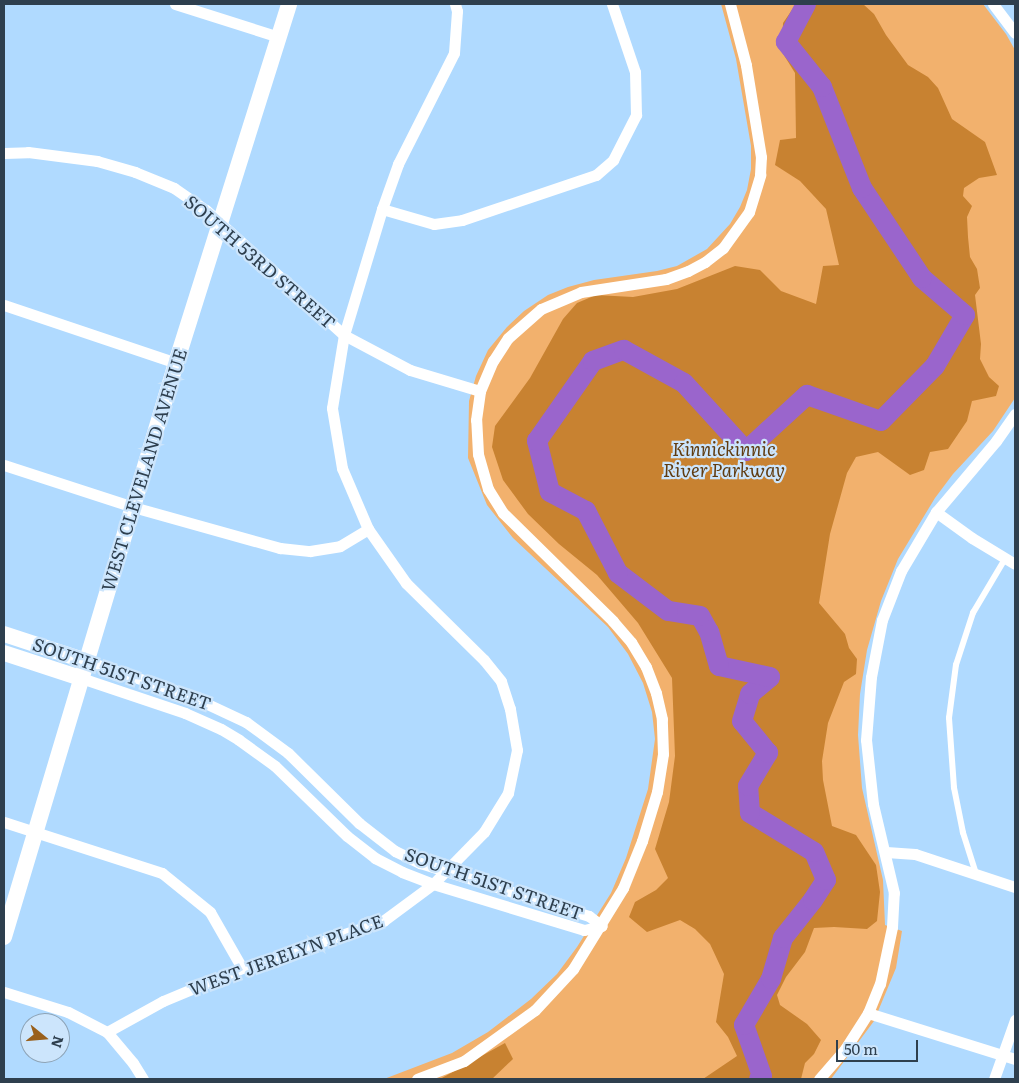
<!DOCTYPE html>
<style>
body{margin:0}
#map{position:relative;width:1019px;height:1083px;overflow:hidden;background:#b0daff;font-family:Literata,serif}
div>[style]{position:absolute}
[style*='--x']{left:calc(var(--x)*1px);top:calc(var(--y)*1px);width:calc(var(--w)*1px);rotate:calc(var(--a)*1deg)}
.green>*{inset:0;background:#f2b16d}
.forest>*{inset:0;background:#c88231}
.river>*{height:20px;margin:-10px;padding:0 10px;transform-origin:10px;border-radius:10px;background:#9a65cc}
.lane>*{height:5.5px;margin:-2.75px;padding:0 2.75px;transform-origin:2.75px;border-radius:2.75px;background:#fff}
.street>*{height:11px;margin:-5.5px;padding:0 5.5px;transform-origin:5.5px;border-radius:5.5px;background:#fff}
.secondary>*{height:16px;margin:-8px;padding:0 8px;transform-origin:8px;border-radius:8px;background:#fff}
span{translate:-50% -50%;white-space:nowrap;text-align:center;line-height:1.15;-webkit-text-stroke:4.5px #cce5fc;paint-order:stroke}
.street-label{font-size:18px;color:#2e3f4e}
.park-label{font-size:18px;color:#603c11;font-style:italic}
.frame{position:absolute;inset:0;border:5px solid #2e3f4e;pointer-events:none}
.north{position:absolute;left:20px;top:1013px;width:50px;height:50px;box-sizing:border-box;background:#cce5fc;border:1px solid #8da3b6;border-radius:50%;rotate:107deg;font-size:14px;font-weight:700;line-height:20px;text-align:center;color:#2e3f4e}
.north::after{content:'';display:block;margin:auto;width:18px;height:22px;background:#99601c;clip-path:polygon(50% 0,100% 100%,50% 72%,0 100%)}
.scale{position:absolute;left:836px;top:1040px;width:82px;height:22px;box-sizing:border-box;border:2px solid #2e3f4e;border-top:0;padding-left:6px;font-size:15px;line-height:18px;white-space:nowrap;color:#2e3f4e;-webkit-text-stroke:4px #cce5fc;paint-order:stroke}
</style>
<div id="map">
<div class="green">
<i style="clip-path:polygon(721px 4px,983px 4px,1006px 34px,1015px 50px,1015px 398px,993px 431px,953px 474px,935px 498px,898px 559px,881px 601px,867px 650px,860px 694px,858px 735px,862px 788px,883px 880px,885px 925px,902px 931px,896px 968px,874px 1021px,831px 1079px,384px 1079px,452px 1053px,488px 1032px,531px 999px,557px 974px,577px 947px,611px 893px,626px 858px,648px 789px,655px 739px,652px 712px,643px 683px,628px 654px,608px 627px,513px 538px,487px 505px,468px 458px,469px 401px,476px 376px,488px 350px,507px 327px,524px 311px,548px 295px,568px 287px,594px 280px,657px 271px,677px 266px,707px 249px,730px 224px,740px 207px,747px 190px,751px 169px,751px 146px,736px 59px)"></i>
</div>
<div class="forest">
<i style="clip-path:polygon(796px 4px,863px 4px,874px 14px,886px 35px,908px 65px,928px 77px,938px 88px,952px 119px,985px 142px,997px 175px,979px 178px,964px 188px,963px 196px,972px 206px,967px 217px,968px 237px,970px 257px,977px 269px,980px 288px,975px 295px,981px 344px,980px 359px,989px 377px,999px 386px,996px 396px,972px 401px,967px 421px,948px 449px,930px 452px,924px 470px,910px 475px,878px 452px,856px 457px,847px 473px,830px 534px,819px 603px,845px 634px,849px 648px,857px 659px,856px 674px,844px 682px,828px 723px,822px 761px,823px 780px,832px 826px,856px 835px,876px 865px,880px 892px,877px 921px,867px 929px,834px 927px,814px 928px,805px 952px,786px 977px,777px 995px,780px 1005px,807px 1024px,821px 1040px,814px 1054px,805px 1063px,801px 1079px,703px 1079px,737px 1056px,728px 1037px,716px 1022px,724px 974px,710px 944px,695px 929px,680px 920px,647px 932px,629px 917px,635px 902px,656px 890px,668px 878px,655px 849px,669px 802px,675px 756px,672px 678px,638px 623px,597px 575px,559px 544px,528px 514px,503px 480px,492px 447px,495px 426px,530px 378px,563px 319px,577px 303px,596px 295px,633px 297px,677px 289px,735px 266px,760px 270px,781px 291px,816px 304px,823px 266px,839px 265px,826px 209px,800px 181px,775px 165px,780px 140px,796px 138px,795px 73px,782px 52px,783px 23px)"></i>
<i style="clip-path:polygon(505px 1043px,513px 1059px,492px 1079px,440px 1079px)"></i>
</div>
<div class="river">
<i style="--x:759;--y:1079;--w:4;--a:-45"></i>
<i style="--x:762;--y:1076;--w:54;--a:-109.4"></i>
<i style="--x:744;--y:1025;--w:53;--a:-59.6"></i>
<i style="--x:771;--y:979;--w:43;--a:-73.7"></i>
<i style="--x:783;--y:938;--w:48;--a:-51.7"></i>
<i style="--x:813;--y:900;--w:24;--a:-57"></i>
<i style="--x:826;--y:880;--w:30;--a:-113"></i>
<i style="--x:814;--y:852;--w:75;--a:-148.6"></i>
<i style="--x:750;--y:813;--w:27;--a:-94"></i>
<i style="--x:748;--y:786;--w:39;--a:-59"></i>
<i style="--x:768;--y:753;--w:41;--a:-129.1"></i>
<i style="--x:742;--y:721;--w:28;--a:-73"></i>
<i style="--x:750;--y:694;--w:26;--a:-40"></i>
<i style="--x:770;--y:677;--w:52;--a:-167.8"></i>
<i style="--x:719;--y:666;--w:35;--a:-106"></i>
<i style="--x:709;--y:632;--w:18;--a:-119"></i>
<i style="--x:700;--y:616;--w:32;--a:-171"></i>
<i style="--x:668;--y:611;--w:63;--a:-142.8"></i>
<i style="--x:618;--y:573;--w:70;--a:-117.3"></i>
<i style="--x:586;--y:511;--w:41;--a:-152.2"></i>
<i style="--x:550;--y:492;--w:53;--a:-104.3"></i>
<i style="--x:537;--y:441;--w:98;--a:-55"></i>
<i style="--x:593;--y:361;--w:33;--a:-20"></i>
<i style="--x:624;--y:350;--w:68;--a:28.8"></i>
<i style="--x:684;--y:383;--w:92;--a:47.6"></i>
<i style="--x:746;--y:451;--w:83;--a:-42.6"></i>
<i style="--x:807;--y:395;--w:78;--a:19.4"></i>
<i style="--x:881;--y:421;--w:77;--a:-45.5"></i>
<i style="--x:935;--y:366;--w:59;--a:-59.5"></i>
<i style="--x:965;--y:315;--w:57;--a:-139.3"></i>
<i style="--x:922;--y:278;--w:108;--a:-123.7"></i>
<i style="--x:862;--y:188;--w:109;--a:-111.6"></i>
<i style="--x:822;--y:87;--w:58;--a:-128.7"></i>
<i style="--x:786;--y:42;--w:43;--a:-62.2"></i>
</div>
<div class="lane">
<i style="--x:976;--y:874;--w:43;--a:-107.6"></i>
<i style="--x:963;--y:833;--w:46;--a:-101.3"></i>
<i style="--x:954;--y:788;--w:70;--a:-94.1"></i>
<i style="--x:949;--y:718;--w:53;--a:-82.5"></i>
<i style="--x:956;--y:665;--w:55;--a:-71.9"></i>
<i style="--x:973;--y:613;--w:63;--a:-59.3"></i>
</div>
<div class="street">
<i style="--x:175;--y:4;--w:109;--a:17.6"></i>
<i style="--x:993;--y:4;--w:36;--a:53"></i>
<i style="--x:4;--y:153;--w:24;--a:-2"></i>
<i style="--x:28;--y:152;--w:70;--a:7.4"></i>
<i style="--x:97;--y:161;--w:40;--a:16"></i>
<i style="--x:135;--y:172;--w:42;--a:22.3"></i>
<i style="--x:174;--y:188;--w:39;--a:35"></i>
<i style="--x:206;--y:210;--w:186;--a:42.2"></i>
<i style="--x:344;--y:335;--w:75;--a:27.9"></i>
<i style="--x:410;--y:370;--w:73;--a:16.7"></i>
<i style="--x:382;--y:209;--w:54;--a:16.1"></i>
<i style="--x:434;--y:224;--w:28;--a:-8"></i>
<i style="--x:462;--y:220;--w:141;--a:-18.6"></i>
<i style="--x:596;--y:175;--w:23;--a:-41"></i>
<i style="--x:613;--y:160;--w:51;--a:-62.9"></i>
<i style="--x:636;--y:115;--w:43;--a:-91.3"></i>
<i style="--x:635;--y:72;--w:72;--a:-108.7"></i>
<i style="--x:4;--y:305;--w:182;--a:18.6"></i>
<i style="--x:4;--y:465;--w:136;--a:18"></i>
<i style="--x:133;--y:507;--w:153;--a:15.6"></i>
<i style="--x:280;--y:548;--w:30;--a:6"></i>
<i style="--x:310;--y:551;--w:30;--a:-9"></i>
<i style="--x:340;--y:546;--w:33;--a:-31"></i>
<i style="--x:936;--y:512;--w:44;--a:35.8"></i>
<i style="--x:972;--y:538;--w:50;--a:31.2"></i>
<i style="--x:86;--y:661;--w:105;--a:18.3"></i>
<i style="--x:186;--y:694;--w:66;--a:25"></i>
<i style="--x:246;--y:722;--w:52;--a:36.4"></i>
<i style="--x:288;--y:753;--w:100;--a:44.6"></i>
<i style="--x:359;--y:823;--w:46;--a:37.9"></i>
<i style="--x:395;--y:851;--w:28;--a:26"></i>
<i style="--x:420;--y:863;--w:177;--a:17.4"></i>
<i style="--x:589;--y:916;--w:16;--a:38"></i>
<i style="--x:81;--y:678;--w:110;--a:18.6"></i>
<i style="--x:185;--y:713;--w:39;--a:24"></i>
<i style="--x:221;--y:729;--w:21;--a:31"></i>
<i style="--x:239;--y:740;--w:44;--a:35.8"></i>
<i style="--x:275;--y:766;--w:100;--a:44.2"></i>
<i style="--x:347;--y:836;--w:36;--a:38"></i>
<i style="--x:375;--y:858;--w:30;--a:27"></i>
<i style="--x:402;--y:872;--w:33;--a:21"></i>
<i style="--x:433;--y:884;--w:158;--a:16.9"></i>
<i style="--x:584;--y:930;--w:18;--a:-13"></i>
<i style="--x:4;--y:822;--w:166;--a:17.9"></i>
<i style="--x:162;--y:873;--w:62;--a:39.1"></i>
<i style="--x:210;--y:912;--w:64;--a:60.3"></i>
<i style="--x:886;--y:852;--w:29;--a:4"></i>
<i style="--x:915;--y:854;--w:105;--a:18.3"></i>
<i style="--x:4;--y:992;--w:67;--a:17.4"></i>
<i style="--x:68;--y:1012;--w:44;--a:27.1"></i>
<i style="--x:107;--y:1032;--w:40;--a:50"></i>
<i style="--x:133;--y:1063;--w:19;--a:58"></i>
<i style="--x:868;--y:1013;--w:154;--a:17.4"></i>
<i style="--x:107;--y:1032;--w:64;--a:-29"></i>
<i style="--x:163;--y:1001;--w:86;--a:-22.7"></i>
<i style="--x:242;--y:968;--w:149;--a:-18.4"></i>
<i style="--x:383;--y:921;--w:62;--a:-36.5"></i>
<i style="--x:433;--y:884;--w:73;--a:-45.6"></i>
<i style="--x:484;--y:832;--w:46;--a:-58.4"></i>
<i style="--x:508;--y:793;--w:44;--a:-78.2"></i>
<i style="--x:517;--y:750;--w:42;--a:-99.7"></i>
<i style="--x:510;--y:709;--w:29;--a:-108"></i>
<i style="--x:501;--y:681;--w:27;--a:-129"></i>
<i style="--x:484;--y:660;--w:110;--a:-135.4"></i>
<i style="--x:406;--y:583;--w:66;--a:-125.1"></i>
<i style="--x:368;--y:529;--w:66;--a:-113.1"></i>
<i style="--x:342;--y:468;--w:61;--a:-99.5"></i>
<i style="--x:332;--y:408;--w:74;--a:-80.7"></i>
<i style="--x:344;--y:335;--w:132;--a:-73.2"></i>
<i style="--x:382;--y:209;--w:48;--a:-70.4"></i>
<i style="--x:398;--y:164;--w:124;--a:-63.2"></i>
<i style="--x:454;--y:53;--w:42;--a:-85.9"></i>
<i style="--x:457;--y:11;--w:7;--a:-106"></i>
<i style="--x:417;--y:1079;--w:50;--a:-21"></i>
<i style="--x:464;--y:1061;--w:87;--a:-35.7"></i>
<i style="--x:535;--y:1010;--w:56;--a:-47.2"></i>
<i style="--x:573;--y:969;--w:95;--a:-58.3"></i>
<i style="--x:623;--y:888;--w:51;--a:-68"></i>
<i style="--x:642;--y:841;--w:51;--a:-73"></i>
<i style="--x:657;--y:792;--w:38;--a:-81"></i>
<i style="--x:663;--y:754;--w:35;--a:-92"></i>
<i style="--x:662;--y:719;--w:27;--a:-103"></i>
<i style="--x:656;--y:693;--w:28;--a:-111"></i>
<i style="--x:646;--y:667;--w:29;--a:-121"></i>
<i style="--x:631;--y:642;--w:28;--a:-131"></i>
<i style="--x:613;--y:621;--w:154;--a:-135.5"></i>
<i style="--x:503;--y:513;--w:28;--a:-122"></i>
<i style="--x:488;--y:489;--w:36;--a:-106"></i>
<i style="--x:478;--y:454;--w:34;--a:-93"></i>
<i style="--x:476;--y:420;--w:29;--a:-82"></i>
<i style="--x:480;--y:391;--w:33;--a:-67"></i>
<i style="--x:493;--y:361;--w:27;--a:-57"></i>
<i style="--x:508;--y:338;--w:44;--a:-41.3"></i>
<i style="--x:541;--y:309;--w:43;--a:-23"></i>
<i style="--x:581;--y:292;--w:86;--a:-8.7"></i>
<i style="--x:666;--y:279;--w:23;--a:-20"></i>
<i style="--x:688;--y:271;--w:19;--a:-28"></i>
<i style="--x:705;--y:262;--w:23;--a:-38"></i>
<i style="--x:723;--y:248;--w:44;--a:-54.2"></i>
<i style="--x:749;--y:212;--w:39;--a:-73"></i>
<i style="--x:760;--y:175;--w:18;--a:-87"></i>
<i style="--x:761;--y:157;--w:93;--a:-99.3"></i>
<i style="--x:746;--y:65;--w:63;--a:-104.7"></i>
<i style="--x:819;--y:1079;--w:40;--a:-49"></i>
<i style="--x:845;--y:1049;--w:43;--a:-57.4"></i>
<i style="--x:868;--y:1013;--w:31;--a:-68"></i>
<i style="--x:880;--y:984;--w:58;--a:-78.1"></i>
<i style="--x:892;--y:927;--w:34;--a:-87"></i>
<i style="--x:894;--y:893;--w:91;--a:-103.3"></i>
<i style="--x:873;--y:804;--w:64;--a:-96.2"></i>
<i style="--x:866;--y:740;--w:63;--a:-85.5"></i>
<i style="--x:871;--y:677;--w:58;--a:-79.1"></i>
<i style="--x:882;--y:620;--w:53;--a:-68.8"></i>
<i style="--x:901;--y:571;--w:69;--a:-59.3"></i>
<i style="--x:936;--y:512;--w:93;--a:-49.8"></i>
<i style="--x:996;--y:441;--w:33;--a:-55"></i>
<i style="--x:994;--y:1079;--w:63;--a:-70.4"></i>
</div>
<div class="secondary">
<i style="--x:4;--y:634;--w:86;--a:18.2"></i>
<i style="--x:4;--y:653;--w:81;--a:18"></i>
<i style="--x:4;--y:937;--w:599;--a:-73.32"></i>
<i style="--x:176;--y:363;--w:376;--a:-72.5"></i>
</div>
<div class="street-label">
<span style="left:260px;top:262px;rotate:41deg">SOUTH 53RD STREET</span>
<span style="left:144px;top:470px;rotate:-73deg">WEST CLEVELAND AVENUE</span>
<span style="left:122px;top:674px;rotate:19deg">SOUTH 51ST STREET</span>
<span style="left:494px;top:884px;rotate:19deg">SOUTH 51ST STREET</span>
<span style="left:286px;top:955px;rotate:-20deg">WEST JERELYN PLACE</span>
</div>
<div class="park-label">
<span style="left:724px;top:460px">Kinnickinnic<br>River Parkway</span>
</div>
<div class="frame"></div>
<div class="north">N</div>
<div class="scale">50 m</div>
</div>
